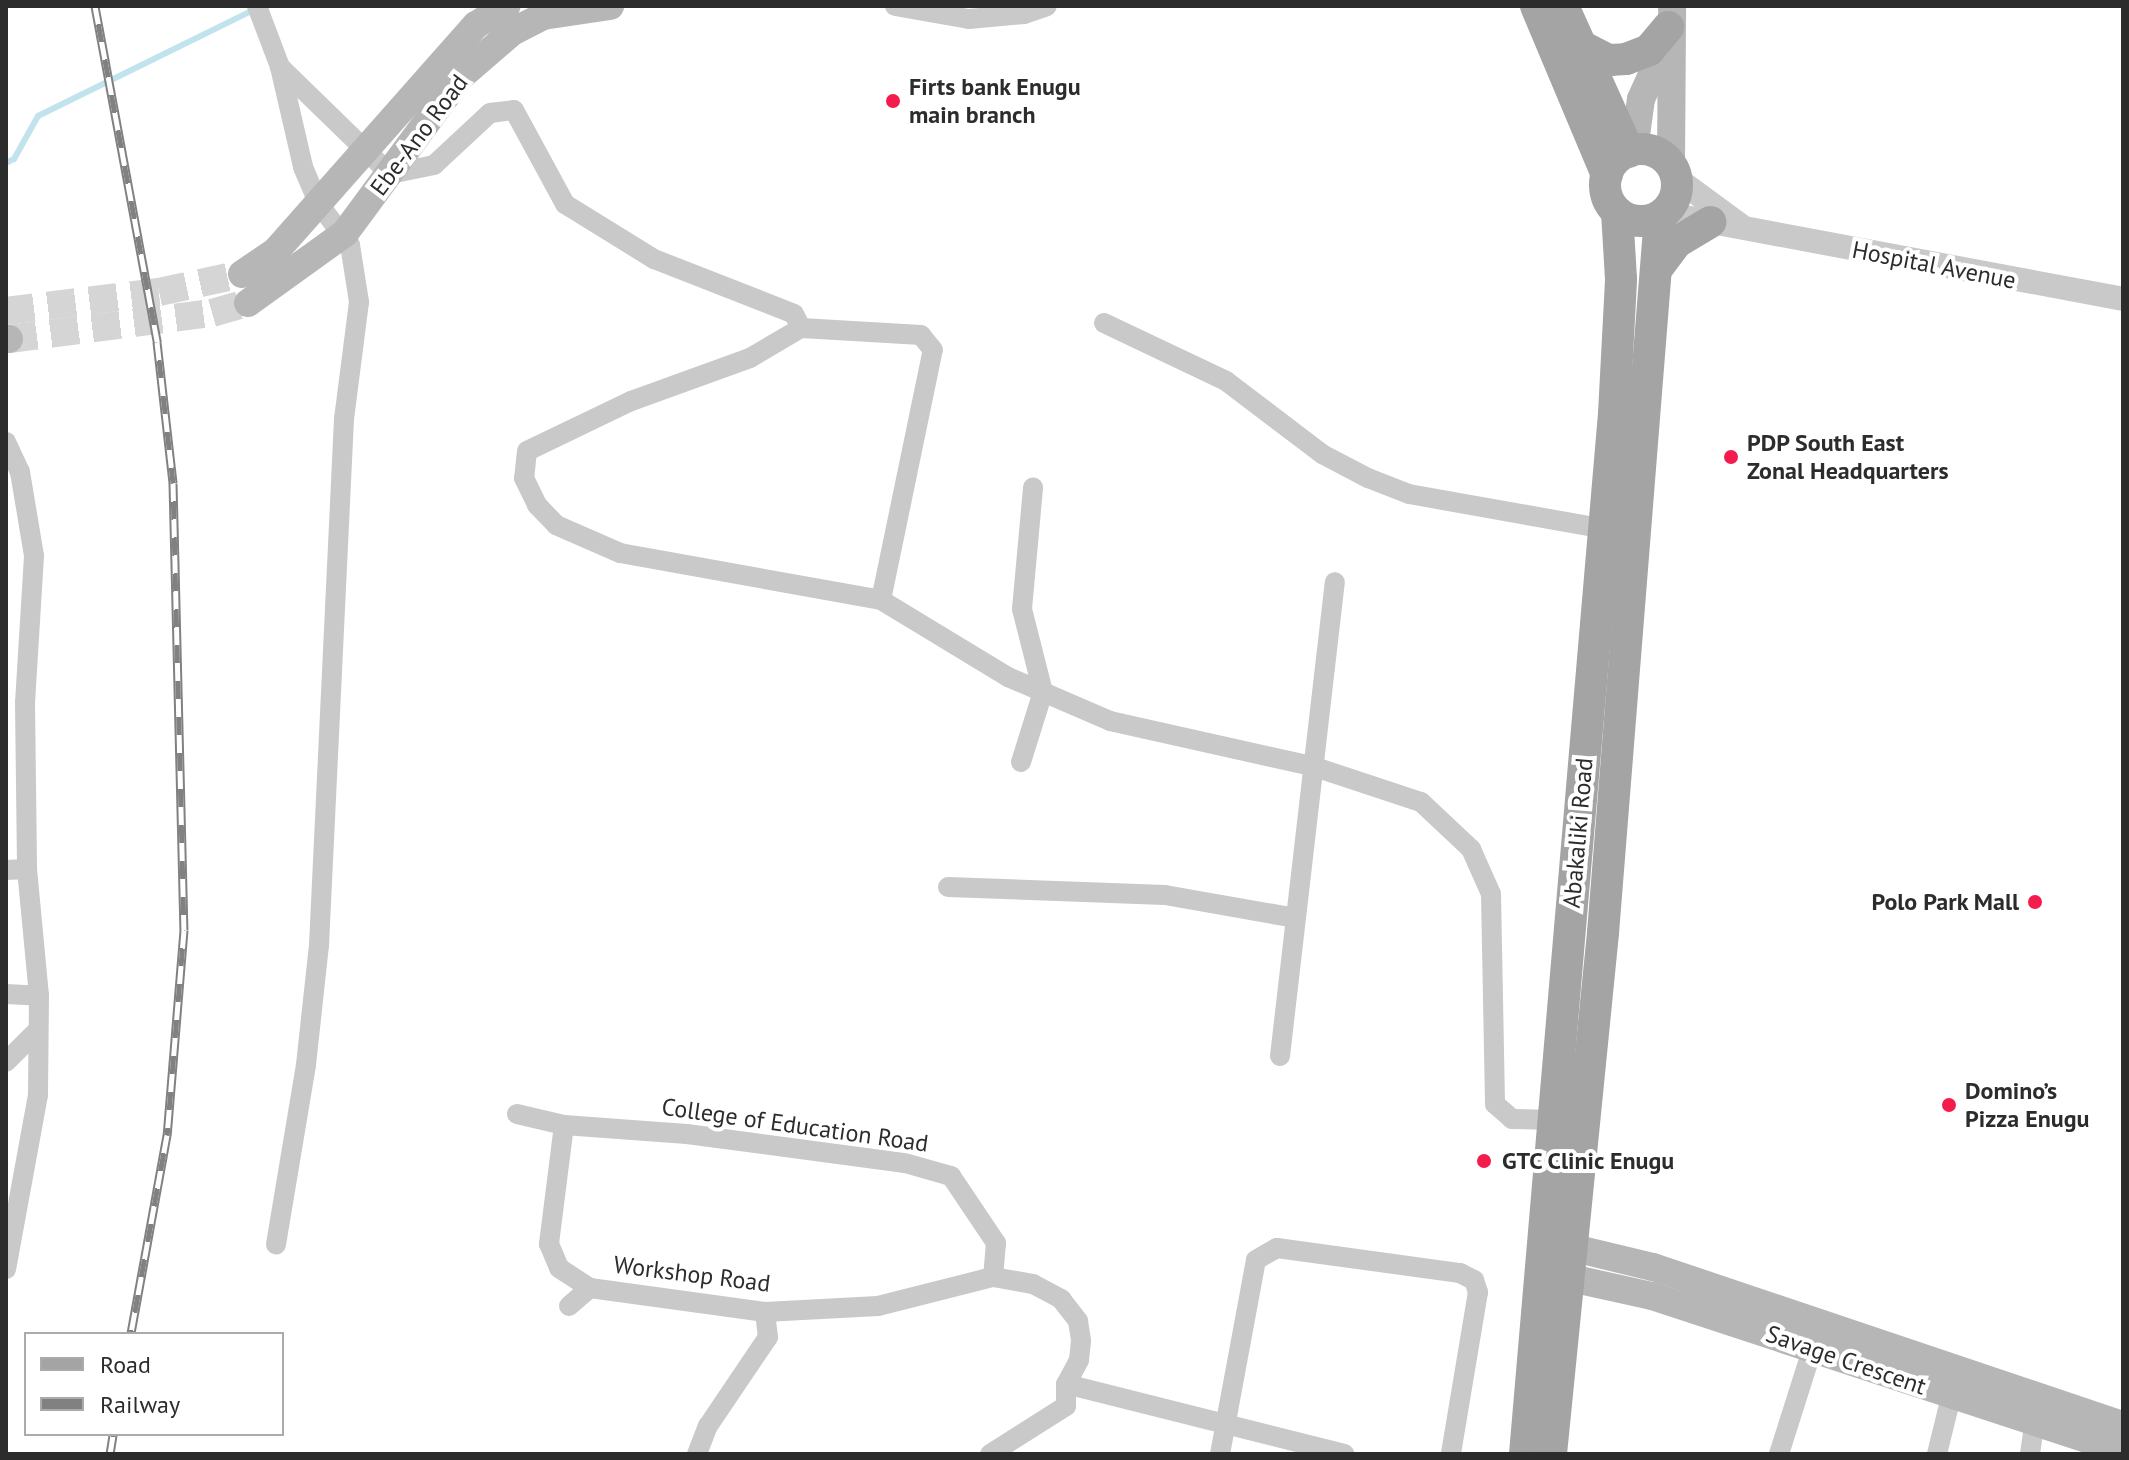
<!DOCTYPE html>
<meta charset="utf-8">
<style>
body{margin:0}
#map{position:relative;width:2129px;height:1460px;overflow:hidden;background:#fff;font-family:"PT Sans",sans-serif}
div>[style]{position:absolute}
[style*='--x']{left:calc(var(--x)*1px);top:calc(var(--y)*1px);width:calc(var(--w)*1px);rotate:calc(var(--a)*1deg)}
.stream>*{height:6px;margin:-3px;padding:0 3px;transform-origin:3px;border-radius:3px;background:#c1e3ed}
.secondary-tunnel>*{height:28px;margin-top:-14px;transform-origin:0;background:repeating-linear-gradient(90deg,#d5d5d5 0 28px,transparent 0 42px)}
.minor>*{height:20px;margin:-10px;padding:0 10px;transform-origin:10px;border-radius:10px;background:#c9c9c9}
.tertiary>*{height:24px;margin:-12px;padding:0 12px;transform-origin:12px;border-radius:12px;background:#c9c9c9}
.secondary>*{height:28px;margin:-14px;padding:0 14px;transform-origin:14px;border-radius:14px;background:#b6b6b6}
.primary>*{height:32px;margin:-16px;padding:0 16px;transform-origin:16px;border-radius:16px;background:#a4a4a4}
.primary>.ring{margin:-16px;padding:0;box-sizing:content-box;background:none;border:32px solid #a4a4a4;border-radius:50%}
.rail>*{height:9px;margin-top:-4.5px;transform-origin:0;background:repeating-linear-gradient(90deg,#fff 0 18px,#818181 0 36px);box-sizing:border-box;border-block:2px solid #818181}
.dots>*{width:22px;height:22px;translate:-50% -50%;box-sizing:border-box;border:4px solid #fff;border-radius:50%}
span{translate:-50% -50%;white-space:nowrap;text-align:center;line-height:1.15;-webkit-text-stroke:8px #fff;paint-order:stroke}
.poi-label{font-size:24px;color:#2c2c2c;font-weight:700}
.left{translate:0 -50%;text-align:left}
.right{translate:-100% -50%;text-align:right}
.street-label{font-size:24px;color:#2c2c2c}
.frame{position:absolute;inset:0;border:8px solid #2c2c2c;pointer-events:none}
.legend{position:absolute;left:24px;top:1332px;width:260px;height:104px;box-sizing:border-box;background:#fff;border:2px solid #ababab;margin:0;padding:10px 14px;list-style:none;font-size:24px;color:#2c2c2c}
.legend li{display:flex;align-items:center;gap:16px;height:40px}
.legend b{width:40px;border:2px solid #ababab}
</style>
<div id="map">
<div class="stream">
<i style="--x:6;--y:163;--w:9;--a:-27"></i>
<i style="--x:14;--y:159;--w:49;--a:-60.8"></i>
<i style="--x:38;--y:116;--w:242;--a:-26.2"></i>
</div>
<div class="secondary-tunnel">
<i style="--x:6;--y:311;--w:154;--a:-7.1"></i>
<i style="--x:159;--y:292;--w:85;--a:-12.2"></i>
<i style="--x:9;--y:339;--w:205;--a:-7.3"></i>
<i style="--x:212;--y:313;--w:37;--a:-16"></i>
</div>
<div class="minor">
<i style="--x:257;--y:6;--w:65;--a:69.3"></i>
<i style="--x:280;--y:67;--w:103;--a:77"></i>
<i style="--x:303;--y:167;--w:39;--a:67"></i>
<i style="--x:318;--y:203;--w:53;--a:52.7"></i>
<i style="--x:350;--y:245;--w:58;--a:81"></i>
<i style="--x:359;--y:302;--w:118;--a:97.3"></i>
<i style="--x:344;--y:419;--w:527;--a:92.72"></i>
<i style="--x:319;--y:945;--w:121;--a:96.2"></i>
<i style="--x:306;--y:1065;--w:182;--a:99.5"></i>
<i style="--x:895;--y:6;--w:75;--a:10"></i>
<i style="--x:969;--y:19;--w:55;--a:-5.2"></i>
<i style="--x:1024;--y:14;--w:24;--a:-19"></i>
<i style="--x:280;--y:67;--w:153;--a:44.2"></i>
<i style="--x:390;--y:174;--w:45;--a:-11.6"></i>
<i style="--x:434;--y:165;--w:76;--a:-42.9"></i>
<i style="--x:490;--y:113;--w:24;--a:-7"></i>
<i style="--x:514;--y:110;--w:107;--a:61.5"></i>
<i style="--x:565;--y:204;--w:105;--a:31.7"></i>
<i style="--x:654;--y:259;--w:150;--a:21.4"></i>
<i style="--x:794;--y:314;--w:16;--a:63"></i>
<i style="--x:1104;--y:323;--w:135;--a:25.4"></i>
<i style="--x:1226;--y:381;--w:121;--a:37.2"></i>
<i style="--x:1322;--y:454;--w:52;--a:27.6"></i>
<i style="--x:1368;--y:478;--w:44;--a:21.3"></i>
<i style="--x:1409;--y:494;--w:199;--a:10.1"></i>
<i style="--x:6;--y:442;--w:33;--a:65"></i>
<i style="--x:20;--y:472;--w:85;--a:80.5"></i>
<i style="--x:34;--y:556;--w:146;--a:93.5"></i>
<i style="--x:25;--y:702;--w:167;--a:89.3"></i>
<i style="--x:27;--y:869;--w:128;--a:84.6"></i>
<i style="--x:39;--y:996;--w:99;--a:90.6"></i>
<i style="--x:38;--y:1095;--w:177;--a:100.4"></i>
<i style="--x:881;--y:600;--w:255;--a:-78.3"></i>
<i style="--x:933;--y:350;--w:19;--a:-129"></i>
<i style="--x:921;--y:335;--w:120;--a:-176.7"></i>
<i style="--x:801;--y:328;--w:59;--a:149.5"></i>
<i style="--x:750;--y:358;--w:127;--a:160.1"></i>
<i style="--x:631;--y:401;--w:115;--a:154.3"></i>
<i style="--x:527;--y:451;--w:27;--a:96"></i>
<i style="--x:524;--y:478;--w:30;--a:64"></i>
<i style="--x:537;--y:505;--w:28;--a:46"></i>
<i style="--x:556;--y:525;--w:70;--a:23.6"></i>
<i style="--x:620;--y:553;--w:265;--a:10.2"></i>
<i style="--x:881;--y:600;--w:149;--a:31.2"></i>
<i style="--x:1008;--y:677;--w:111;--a:23.3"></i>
<i style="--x:1110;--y:721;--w:210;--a:12.6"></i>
<i style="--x:1315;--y:767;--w:112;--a:18.3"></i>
<i style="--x:1421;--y:802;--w:69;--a:43.2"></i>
<i style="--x:1471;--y:849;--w:49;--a:66"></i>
<i style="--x:1491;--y:894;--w:210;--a:88.9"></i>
<i style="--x:1495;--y:1104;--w:23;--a:41"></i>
<i style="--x:1512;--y:1119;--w:42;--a:1.4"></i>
<i style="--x:1021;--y:762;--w:73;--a:-72.6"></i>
<i style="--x:1043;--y:692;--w:86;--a:-104.2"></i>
<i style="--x:1022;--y:609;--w:122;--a:-84.8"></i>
<i style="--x:6;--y:870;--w:21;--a:-3"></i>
<i style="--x:948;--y:887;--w:217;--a:2.1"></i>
<i style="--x:1165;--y:895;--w:132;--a:10"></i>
<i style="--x:6;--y:994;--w:33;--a:3"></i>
<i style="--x:1280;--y:1056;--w:477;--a:-83.4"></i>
<i style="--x:6;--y:1062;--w:44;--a:-45"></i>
<i style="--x:517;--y:1114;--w:48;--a:13.2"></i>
<i style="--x:564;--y:1125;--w:123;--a:4.2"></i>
<i style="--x:687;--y:1134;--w:220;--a:7.6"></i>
<i style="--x:905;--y:1163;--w:48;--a:15.8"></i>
<i style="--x:951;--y:1176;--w:81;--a:56.1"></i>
<i style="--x:996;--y:1243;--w:34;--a:95"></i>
<i style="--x:564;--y:1125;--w:120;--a:97.2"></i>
<i style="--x:549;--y:1244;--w:26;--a:67"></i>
<i style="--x:559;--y:1268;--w:37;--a:33"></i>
<i style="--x:590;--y:1288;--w:177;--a:7.8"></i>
<i style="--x:765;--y:1312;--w:113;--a:-3"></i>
<i style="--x:878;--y:1306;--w:119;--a:-14.2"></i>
<i style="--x:993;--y:1277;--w:41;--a:9.9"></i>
<i style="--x:1033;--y:1284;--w:32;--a:28"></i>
<i style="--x:1061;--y:1299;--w:28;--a:52"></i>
<i style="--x:1078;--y:1321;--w:20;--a:81"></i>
<i style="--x:1081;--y:1341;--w:19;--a:96"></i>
<i style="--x:1079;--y:1360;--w:27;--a:118"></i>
<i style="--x:1066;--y:1384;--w:22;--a:90"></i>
<i style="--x:1066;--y:1406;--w:90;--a:147.7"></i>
<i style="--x:569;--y:1306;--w:28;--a:-41"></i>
<i style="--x:1066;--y:1384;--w:287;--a:14.1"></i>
<i style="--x:697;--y:1454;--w:30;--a:-69"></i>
<i style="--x:708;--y:1426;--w:107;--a:-56"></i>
<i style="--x:768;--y:1337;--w:25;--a:-97"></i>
<i style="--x:1220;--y:1454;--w:197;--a:-79.5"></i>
<i style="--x:1256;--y:1260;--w:24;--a:-30"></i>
<i style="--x:1277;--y:1248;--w:185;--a:7.8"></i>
<i style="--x:1460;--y:1273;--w:16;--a:27"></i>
<i style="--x:1474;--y:1280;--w:13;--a:72"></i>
<i style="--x:1478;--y:1292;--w:164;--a:99.5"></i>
<i style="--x:1779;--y:1454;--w:112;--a:-72.4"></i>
<i style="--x:1937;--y:1454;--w:59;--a:-76.2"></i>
<i style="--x:2030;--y:1454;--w:28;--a:-82"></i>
</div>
<div class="tertiary">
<i style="--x:1676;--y:178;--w:79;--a:36.3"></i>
<i style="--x:1664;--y:213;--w:467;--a:10.6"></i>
</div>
<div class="secondary">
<i style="--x:1634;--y:150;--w:51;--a:-82.2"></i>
<i style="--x:1641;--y:99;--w:66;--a:-65.8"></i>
<i style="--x:1671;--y:164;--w:158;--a:-89.6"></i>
<i style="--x:242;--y:274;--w:40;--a:-34"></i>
<i style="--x:275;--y:252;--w:303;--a:-48.5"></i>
<i style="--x:476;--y:25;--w:36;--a:-32"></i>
<i style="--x:248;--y:303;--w:120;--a:-35.8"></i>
<i style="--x:345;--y:233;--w:194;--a:-53.6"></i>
<i style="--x:460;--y:77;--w:69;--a:-40.9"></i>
<i style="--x:512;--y:32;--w:35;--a:-27"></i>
<i style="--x:543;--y:16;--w:68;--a:-8.5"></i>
<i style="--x:6;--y:339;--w:3;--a:0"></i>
<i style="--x:1553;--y:1243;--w:103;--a:13.5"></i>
<i style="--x:1653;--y:1267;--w:496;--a:18.6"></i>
<i style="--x:1548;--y:1273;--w:107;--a:12.5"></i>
<i style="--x:1652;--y:1296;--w:496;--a:18.2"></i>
</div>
<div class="primary">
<i style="--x:1536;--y:6;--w:183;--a:67.2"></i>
<i style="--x:1563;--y:6;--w:160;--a:65.7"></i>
<i style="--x:1579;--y:45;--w:34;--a:27"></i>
<i style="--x:1609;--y:60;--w:17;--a:-3"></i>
<i style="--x:1626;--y:59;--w:25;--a:-21"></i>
<i style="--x:1649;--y:50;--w:30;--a:-50"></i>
<i class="ring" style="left:1605px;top:149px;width:40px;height:40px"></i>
<i style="--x:1658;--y:267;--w:31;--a:-53"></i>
<i style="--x:1677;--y:242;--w:39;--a:-31"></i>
<i style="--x:1525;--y:1454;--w:1044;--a:-85.11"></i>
<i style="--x:1614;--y:414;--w:135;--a:-87"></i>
<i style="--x:1621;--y:279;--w:67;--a:-93.4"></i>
<i style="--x:1551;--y:1454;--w:524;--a:-84.3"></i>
<i style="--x:1603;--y:933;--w:719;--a:-85.45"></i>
</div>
<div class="rail">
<i style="--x:95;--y:6;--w:342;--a:79.5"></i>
<i style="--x:157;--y:342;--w:142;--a:83.5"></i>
<i style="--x:173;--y:483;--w:447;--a:88.6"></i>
<i style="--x:184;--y:930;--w:206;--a:94.7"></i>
<i style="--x:167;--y:1135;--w:202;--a:100.3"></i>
<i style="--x:110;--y:1454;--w:20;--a:-81"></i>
</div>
<div class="dots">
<i style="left:893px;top:101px;background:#f41c4d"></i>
<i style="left:1731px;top:457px;background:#f41c4d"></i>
<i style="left:2035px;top:902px;background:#f41c4d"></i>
<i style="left:1949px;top:1105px;background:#f41c4d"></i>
<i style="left:1484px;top:1161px;background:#f41c4d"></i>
</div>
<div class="poi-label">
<span class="left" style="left:909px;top:101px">Firts bank Enugu<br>main branch</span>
<span class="left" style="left:1747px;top:457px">PDP South East<br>Zonal Headquarters</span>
<span class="right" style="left:2019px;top:902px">Polo Park Mall</span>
<span class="left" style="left:1965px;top:1105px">Domino’s<br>Pizza Enugu</span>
<span class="left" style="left:1502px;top:1161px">GTC Clinic Enugu</span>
</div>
<div class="street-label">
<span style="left:419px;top:135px;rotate:-53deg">Ebe-Ano Road</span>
<span style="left:1934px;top:265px;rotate:11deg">Hospital Avenue</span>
<span style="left:1578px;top:833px;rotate:-85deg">Abakaliki Road</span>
<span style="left:795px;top:1125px;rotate:8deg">College of Education Road</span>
<span style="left:692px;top:1274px;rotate:7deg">Workshop Road</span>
<span style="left:1846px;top:1360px;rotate:19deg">Savage Crescent</span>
</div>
<div class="frame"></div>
<ul class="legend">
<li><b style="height:10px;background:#a4a4a4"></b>Road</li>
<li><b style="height:10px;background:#818181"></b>Railway</li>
</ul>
</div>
